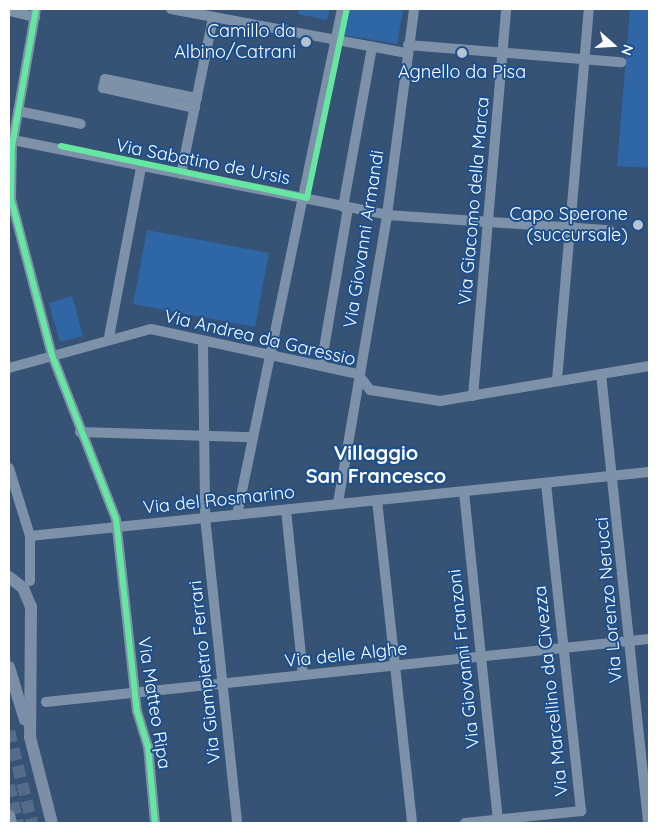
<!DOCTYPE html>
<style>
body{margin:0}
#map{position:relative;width:658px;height:832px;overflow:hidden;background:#365274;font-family:Quicksand,sans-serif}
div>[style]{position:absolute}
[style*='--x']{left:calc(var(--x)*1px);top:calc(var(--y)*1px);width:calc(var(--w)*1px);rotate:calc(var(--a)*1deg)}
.green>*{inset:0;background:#2f66a5}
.major-tunnel>*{height:12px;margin-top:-6px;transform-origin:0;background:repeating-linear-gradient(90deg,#546c89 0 12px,transparent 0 18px)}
.minor>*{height:10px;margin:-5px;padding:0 5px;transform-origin:5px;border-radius:5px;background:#7d92a8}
.major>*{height:12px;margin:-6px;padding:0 6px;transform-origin:6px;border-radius:6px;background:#7d8ea7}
.cycleway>*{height:6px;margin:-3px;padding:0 3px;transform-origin:3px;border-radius:3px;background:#66e7a1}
.dots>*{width:14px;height:14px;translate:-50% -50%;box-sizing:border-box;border:2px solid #1b4f8f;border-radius:50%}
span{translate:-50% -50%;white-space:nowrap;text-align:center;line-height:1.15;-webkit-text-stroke:4px #1b4f8f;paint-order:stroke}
.poi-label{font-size:18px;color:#fff}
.right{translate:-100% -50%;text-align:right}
.street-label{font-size:18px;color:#fff}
.quarter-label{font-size:20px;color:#fff;font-weight:700}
.frame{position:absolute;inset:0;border:10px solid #fff;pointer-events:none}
.north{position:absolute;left:588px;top:20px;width:50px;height:50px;-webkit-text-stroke:4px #1b4f8f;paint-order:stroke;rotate:109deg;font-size:14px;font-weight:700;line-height:20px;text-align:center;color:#fff}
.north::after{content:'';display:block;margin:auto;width:18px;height:22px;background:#fff;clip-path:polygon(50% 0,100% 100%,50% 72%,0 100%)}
</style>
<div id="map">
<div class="green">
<i style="clip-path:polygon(299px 9px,330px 9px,327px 20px,298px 14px)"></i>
<i style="clip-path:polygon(348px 9px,403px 9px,397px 44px,344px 35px)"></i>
<i style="clip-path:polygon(630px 9px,649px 9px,649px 168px,617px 166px)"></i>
<i style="clip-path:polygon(147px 230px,269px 253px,255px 327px,133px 304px)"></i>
<i style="clip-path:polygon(72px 296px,83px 336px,60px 342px,49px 303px)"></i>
</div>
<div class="major-tunnel">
<i style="--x:9;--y:731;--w:95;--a:76"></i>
<i style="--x:9;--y:785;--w:39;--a:77"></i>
</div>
<div class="minor">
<i style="--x:36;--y:9;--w:139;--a:99.9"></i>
<i style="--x:12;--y:146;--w:53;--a:91.1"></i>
<i style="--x:11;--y:199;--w:161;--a:75.3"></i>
<i style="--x:52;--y:355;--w:176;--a:68.7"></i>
<i style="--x:116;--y:519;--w:193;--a:83.8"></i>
<i style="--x:137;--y:711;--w:37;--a:73"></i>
<i style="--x:148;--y:746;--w:77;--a:84.8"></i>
<i style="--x:171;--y:9;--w:240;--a:10.6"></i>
<i style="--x:9;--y:11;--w:27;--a:13"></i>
<i style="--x:408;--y:45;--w:214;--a:4.6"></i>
<i style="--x:195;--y:108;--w:94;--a:-167.7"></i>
<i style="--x:103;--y:88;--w:9;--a:-77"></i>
<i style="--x:105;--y:79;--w:94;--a:11.7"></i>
<i style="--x:18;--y:111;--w:64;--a:11.7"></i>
<i style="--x:13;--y:140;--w:381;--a:11.3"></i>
<i style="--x:387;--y:215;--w:223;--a:3.9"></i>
<i style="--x:181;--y:174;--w:159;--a:-78.4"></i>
<i style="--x:343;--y:207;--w:163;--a:-79.7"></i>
<i style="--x:109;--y:337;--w:173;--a:-79.3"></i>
<i style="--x:203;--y:341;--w:176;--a:89.3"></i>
<i style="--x:205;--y:517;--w:308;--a:84"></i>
<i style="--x:321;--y:366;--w:160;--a:-80.3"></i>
<i style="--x:9;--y:368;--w:147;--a:-15.4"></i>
<i style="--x:151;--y:329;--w:212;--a:12.3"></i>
<i style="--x:358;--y:374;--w:20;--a:53"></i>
<i style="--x:370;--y:390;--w:71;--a:8.9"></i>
<i style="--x:440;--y:401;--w:212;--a:-9.5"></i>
<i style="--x:601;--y:374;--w:451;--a:84"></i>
<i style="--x:557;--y:380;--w:372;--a:-85.1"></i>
<i style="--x:473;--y:396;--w:388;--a:-85.1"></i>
<i style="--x:80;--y:432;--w:173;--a:1.7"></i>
<i style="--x:9;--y:468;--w:71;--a:72.8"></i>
<i style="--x:30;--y:536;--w:45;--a:90"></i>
<i style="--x:464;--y:492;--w:333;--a:84.1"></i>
<i style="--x:377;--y:500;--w:325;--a:83.8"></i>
<i style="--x:338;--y:503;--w:292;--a:-80.3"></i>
<i style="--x:387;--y:215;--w:208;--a:-82.5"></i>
<i style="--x:286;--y:510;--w:166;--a:84.1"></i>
<i style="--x:237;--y:515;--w:517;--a:-78.28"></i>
<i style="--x:30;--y:536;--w:622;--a:-5.9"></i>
<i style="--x:46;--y:702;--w:606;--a:-5.96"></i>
<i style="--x:465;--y:823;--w:117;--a:-5.9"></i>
<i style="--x:581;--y:811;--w:329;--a:-96.1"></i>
</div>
<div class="major">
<i style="--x:9;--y:577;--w:18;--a:38"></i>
<i style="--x:23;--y:588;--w:21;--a:67"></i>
<i style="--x:31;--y:607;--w:130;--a:90.4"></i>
<i style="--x:30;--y:737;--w:89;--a:75.7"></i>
<i style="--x:9;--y:667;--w:55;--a:73.2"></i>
<i style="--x:9;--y:816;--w:7;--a:74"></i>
</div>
<div class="cycleway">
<i style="--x:36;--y:9;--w:139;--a:99.9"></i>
<i style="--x:12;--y:146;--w:53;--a:91.1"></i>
<i style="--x:11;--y:199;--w:161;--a:75.3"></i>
<i style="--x:52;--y:355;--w:176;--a:68.7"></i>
<i style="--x:116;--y:519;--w:193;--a:83.8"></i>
<i style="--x:137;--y:711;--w:37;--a:73"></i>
<i style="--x:148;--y:746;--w:77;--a:84.8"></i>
<i style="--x:61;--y:146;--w:251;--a:11.9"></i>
<i style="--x:307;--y:198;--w:193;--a:-78.1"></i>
</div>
<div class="dots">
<i style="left:306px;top:42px;background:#b9c2ce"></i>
<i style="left:462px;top:53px;background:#b9c2ce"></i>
<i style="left:638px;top:225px;background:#b9c2ce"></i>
</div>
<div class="poi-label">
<span class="right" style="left:296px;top:42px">Camillo da<br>Albino/Catrani</span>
<span style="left:462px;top:72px">Agnello da Pisa</span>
<span class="right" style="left:628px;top:225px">Capo Sperone<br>(succursale)</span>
</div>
<div class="street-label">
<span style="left:203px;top:162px;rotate:11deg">Via Sabatino de Ursis</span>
<span style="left:474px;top:201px;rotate:-85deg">Via Giacomo della Marca</span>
<span style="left:364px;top:239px;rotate:-81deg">Via Giovanni Armandi</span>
<span style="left:260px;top:338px;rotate:13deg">Via Andrea da Garessio</span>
<span style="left:219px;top:500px;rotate:-6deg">Via del Rosmarino</span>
<span style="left:609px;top:600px;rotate:-95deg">Via Lorenzo Nerucci</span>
<span style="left:346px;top:655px;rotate:-6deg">Via delle Alghe</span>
<span style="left:464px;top:659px;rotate:-96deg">Via Giovanni Franzoni</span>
<span style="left:205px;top:672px;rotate:-96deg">Via Giampietro Ferrari</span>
<span style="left:551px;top:691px;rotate:-96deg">Via Marcellino da Civezza</span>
<span style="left:154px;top:703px;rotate:81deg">Via Matteo Ripa</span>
</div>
<div class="quarter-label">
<span style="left:376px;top:464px">Villaggio<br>San Francesco</span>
</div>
<div class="frame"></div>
<div class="north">N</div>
</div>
